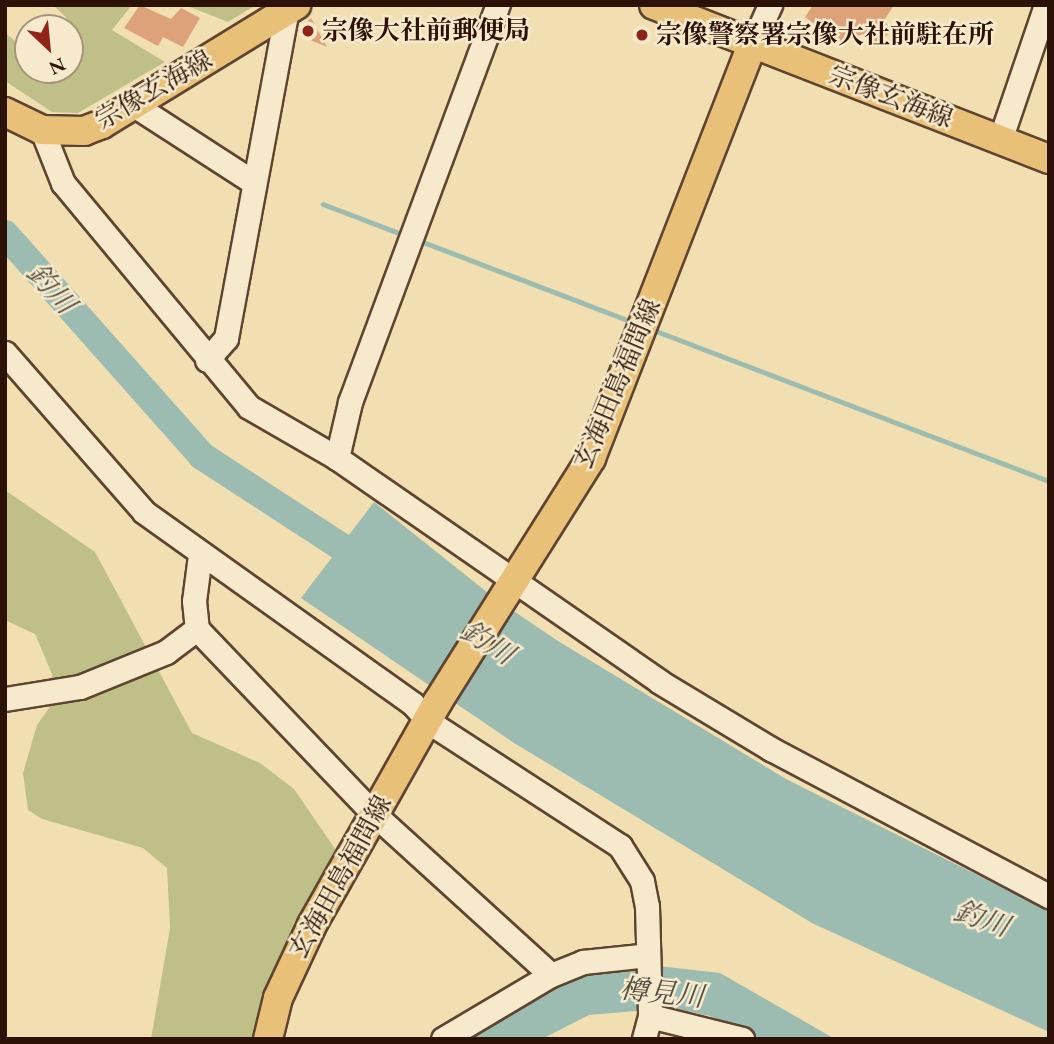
<!DOCTYPE html>
<meta charset="utf-8">
<style>
body{margin:0}
#map{position:relative;width:1054px;height:1044px;overflow:hidden;background:#f2dfb1;font-family:"EB Garamond","Noto Serif JP",serif}
div>[style]{position:absolute}
[style*='--x']{left:calc(var(--x)*1px);top:calc(var(--y)*1px);width:calc(var(--w)*1px);rotate:calc(var(--a)*1deg)}
.green>*{inset:0;background:#bfc088}
.water>*{inset:0;background:#9cbcb1}
.stream>*{height:4.5px;margin:-2.25px;padding:0 2.25px;transform-origin:2.25px;border-radius:2.25px;background:#9cbcb1}
.river>*{height:28px;margin:-14px;padding:0 14px;transform-origin:14px;border-radius:14px;background:#9cbcb1}
.building>*{inset:0;background:#dda279}
.roads{filter:drop-shadow(2px 0 #5e4431) drop-shadow(-2px 0 #5e4431) drop-shadow(0 2px #5e4431) drop-shadow(0 -2px #5e4431)}
.minor>*{height:23px;margin:-11.5px;padding:0 11.5px;transform-origin:11.5px;border-radius:11.5px;background:#f7eacc}
.major>*{height:28px;margin:-14px;padding:0 14px;transform-origin:14px;border-radius:14px;background:#e9c078}
.dots>*{width:19px;height:19px;translate:-50% -50%;box-sizing:border-box;border:4px solid #f7eacc;border-radius:50%}
span{translate:-50% -50%;white-space:nowrap;text-align:center;line-height:1.15;-webkit-text-stroke:5px #f7eacc;paint-order:stroke}
.poi-label{font-size:26px;color:#2c1106;font-weight:700}
.left{translate:0 -50%;text-align:left}
.street-label{font-size:26px;color:#2c1106}
.water-label{font-size:28px;color:#534d42;font-style:italic}
.frame{position:absolute;inset:0;border:7px solid #2c1106;pointer-events:none}
.north{position:absolute;left:14px;top:14px;width:70px;height:70px;box-sizing:border-box;background:#f7eacc;border:2px solid #a6937d;border-radius:50%;rotate:154deg;font-size:19px;font-weight:700;line-height:28px;text-align:center;color:#2c1106}
.north::after{content:'';display:block;margin:auto;width:24px;height:32px;background:#8f2418;clip-path:polygon(50% 0,100% 100%,50% 72%,0 100%)}
</style>
<div id="map">
<div class="green">
<i style="clip-path:polygon(53px 5px,132px 5px,112px 30px,165px 62px,78px 113px,52px 112px,5px 81px,5px 33px,28px 51px,28px 70px,70px 70px,70px 34px,76px 27px)"></i>
<i style="clip-path:polygon(185px 5px,256px 5px,228px 22px)"></i>
<i style="clip-path:polygon(5px 490px,95px 552px,192px 733px,260px 763px,294px 789px,340px 856px,293px 940px,252px 1039px,151px 1039px,170px 928px,167px 868px,143px 848px,42px 819px,28px 810px,23px 773px,37px 725px,49px 708px,52px 674px,35px 634px,5px 620px)"></i>
</div>
<div class="water">
<i style="clip-path:polygon(374px 502px,493px 597px,558px 641px,786px 779px,1049px 911px,1049px 1032px,812px 923px,514px 743px,301px 598px)"></i>
<i style="clip-path:polygon(632px 963px,720px 973px,835px 1039px,760px 1039px,710px 1016px,672px 1008px,589px 1015px,542px 1039px,454px 1039px,575px 973px)"></i>
</div>
<div class="stream">
<i style="--x:323;--y:204;--w:87;--a:20.9"></i>
<i style="--x:418;--y:240;--w:230;--a:20.9"></i>
<i style="--x:651;--y:329;--w:426;--a:20.9"></i>
</div>
<div class="river">
<i style="--x:5;--y:234;--w:297;--a:48.4"></i>
<i style="--x:202;--y:456;--w:202;--a:33.1"></i>
</div>
<div class="building">
<i style="clip-path:polygon(140px 5px,171px 19px,181px 8px,200px 18px,183px 47px,163px 37px,158px 46px,124px 28px)"></i>
<i style="clip-path:polygon(813px 5px,894px 5px,885px 19px,890px 31px,879px 46px,863px 34px,839px 42px,805px 17px)"></i>
<i style="clip-path:polygon(311px 18px,327px 47px,301px 36px,298px 30px)"></i>
</div>
<div class="roads">
<div class="minor">
<i style="--x:753;--y:43;--w:42;--a:-65.9"></i>
<i style="--x:134;--y:105;--w:142;--a:32.9"></i>
<i style="--x:42;--y:130;--w:57;--a:68.4"></i>
<i style="--x:63;--y:183;--w:291;--a:50.3"></i>
<i style="--x:249;--y:407;--w:102;--a:30.1"></i>
<i style="--x:337;--y:458;--w:393;--a:34.7"></i>
<i style="--x:660;--y:682;--w:130;--a:31.1"></i>
<i style="--x:771;--y:749;--w:314;--a:27.9"></i>
<i style="--x:1000;--y:140;--w:143;--a:-71.2"></i>
<i style="--x:5;--y:353;--w:211;--a:48.8"></i>
<i style="--x:144;--y:512;--w:330;--a:35.5"></i>
<i style="--x:413;--y:704;--w:24;--a:48"></i>
<i style="--x:429;--y:722;--w:228;--a:33"></i>
<i style="--x:620;--y:846;--w:41;--a:57.8"></i>
<i style="--x:642;--y:881;--w:25;--a:79"></i>
<i style="--x:647;--y:906;--w:110;--a:88.4"></i>
<i style="--x:650;--y:1016;--w:24;--a:105"></i>
<i style="--x:207;--y:360;--w:29;--a:-49"></i>
<i style="--x:226;--y:338;--w:339;--a:-79.5"></i>
<i style="--x:337;--y:458;--w:57;--a:-76.9"></i>
<i style="--x:350;--y:402;--w:424;--a:-69.6"></i>
<i style="--x:200;--y:555;--w:46;--a:97.4"></i>
<i style="--x:194;--y:601;--w:28;--a:84"></i>
<i style="--x:197;--y:629;--w:256;--a:46.3"></i>
<i style="--x:374;--y:814;--w:239;--a:42.3"></i>
<i style="--x:5;--y:699;--w:76;--a:-9.1"></i>
<i style="--x:80;--y:687;--w:93;--a:-22.1"></i>
<i style="--x:166;--y:652;--w:39;--a:-37"></i>
<i style="--x:650;--y:1016;--w:95;--a:14"></i>
<i style="--x:443;--y:1039;--w:126;--a:-30.7"></i>
<i style="--x:551;--y:975;--w:35;--a:-22"></i>
<i style="--x:583;--y:962;--w:65;--a:-6.1"></i>
</div>
<div class="major">
<i style="--x:654;--y:5;--w:424;--a:21.3"></i>
<i style="--x:5;--y:112;--w:41;--a:25.9"></i>
<i style="--x:42;--y:130;--w:42;--a:1.4"></i>
<i style="--x:84;--y:131;--w:19;--a:-21"></i>
<i style="--x:102;--y:124;--w:228;--a:-31.5"></i>
<i style="--x:268;--y:1039;--w:42;--a:-76.3"></i>
<i style="--x:278;--y:998;--w:81;--a:-65"></i>
<i style="--x:312;--y:925;--w:255;--a:-60.6"></i>
<i style="--x:437;--y:703;--w:289;--a:-57.8"></i>
<i style="--x:591;--y:458;--w:445;--a:-68.7"></i>
</div>
</div>
<div class="dots">
<i style="left:308px;top:31px;background:#8f2418"></i>
<i style="left:642px;top:35px;background:#8f2418"></i>
</div>
<div class="poi-label">
<span class="left" style="left:322px;top:31px">宗像大社前郵便局</span>
<span class="left" style="left:656px;top:35px">宗像警察署宗像大社前駐在所</span>
</div>
<div class="street-label">
<span style="left:154px;top:90px;rotate:-30deg">宗像玄海線</span>
<span style="left:891px;top:97px;rotate:21deg">宗像玄海線</span>
<span style="left:618px;top:384px;rotate:-67deg">玄海田島福間線</span>
<span style="left:341px;top:877px;rotate:-61deg">玄海田島福間線</span>
</div>
<div class="water-label">
<span style="left:52px;top:288px;rotate:48deg">釣川</span>
<span style="left:488px;top:642px;rotate:32deg">釣川</span>
<span style="left:982px;top:918px;rotate:19deg">釣川</span>
<span style="left:662px;top:992px;rotate:6deg">樽見川</span>
</div>
<div class="frame"></div>
<div class="north">N</div>
</div>
